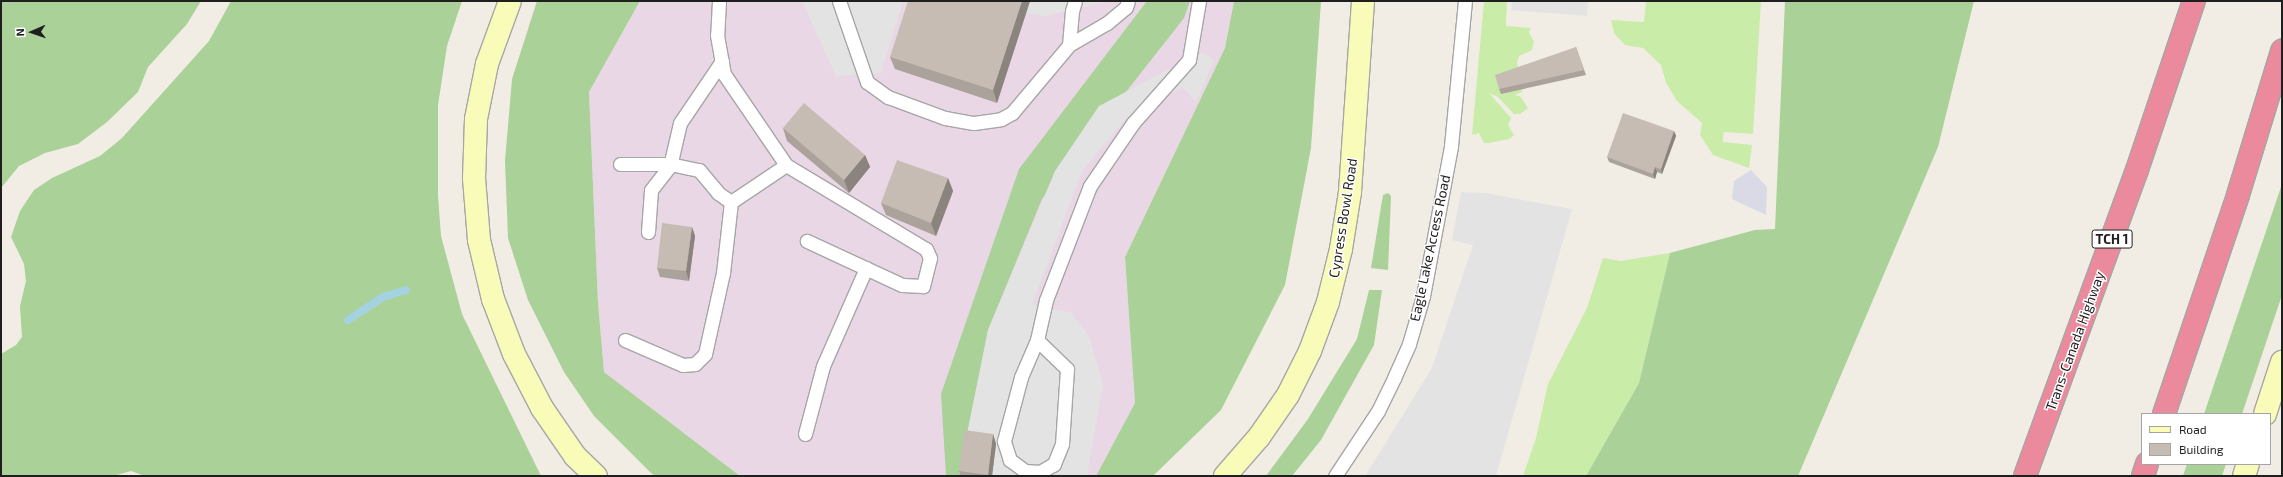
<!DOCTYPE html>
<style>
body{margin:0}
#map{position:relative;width:2283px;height:477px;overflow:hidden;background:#f1ede5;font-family:"Exo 2",sans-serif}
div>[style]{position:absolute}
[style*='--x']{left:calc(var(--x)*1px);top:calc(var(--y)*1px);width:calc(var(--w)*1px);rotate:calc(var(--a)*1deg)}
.industrial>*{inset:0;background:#ead7e6}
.grass>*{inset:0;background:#caeca9}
.forest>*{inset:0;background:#a9d198}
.parking>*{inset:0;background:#e3e3e3}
.plaza>*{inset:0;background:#dad9e6}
.stream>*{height:8px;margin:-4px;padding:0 4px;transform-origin:4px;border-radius:4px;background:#a4d2e0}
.roads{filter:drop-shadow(1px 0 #a6a6a6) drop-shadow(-1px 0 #a6a6a6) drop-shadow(0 1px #a6a6a6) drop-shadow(0 -1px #a6a6a6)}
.lane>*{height:13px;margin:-6.5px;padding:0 6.5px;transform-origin:6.5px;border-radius:6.5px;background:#fff}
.secondary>*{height:22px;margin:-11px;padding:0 11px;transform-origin:11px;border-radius:11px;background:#f9fcb8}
.highway>*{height:22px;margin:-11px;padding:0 11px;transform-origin:11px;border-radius:11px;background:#eb8a9c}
.wall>*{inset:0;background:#aaa29b}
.shaded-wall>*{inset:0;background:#8b847e}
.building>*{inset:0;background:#c6bcb4}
span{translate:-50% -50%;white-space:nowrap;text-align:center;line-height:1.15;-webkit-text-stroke:3px #fff;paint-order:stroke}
.shield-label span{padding:1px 3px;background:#fff;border:1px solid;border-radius:3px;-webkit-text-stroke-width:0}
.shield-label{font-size:13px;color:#1f1f1f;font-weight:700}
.street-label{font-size:14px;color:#1f1f1f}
.frame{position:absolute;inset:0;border:2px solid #1f1f1f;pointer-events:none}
.legend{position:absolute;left:2141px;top:413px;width:130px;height:52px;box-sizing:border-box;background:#fff;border:1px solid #a5a5a5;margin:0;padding:5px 7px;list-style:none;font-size:12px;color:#1f1f1f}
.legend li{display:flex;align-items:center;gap:8px;height:20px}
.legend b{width:20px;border:1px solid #a5a5a5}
.north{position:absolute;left:12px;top:12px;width:40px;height:40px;-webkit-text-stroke:3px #fff;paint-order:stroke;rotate:268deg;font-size:11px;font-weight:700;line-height:16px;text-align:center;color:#1f1f1f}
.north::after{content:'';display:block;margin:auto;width:14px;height:18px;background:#1f1f1f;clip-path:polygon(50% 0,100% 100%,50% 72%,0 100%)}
</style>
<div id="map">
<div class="industrial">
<i style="clip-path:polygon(640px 1px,1234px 1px,1225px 48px,1125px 257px,1135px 403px,1096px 476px,740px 476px,604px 372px,598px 303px,589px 92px)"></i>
</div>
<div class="grass">
<i style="clip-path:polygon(1484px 1px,1507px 1px,1506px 26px,1531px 28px,1529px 32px,1534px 42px,1532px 50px,1519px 56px,1517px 62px,1522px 92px,1515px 95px,1521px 97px,1528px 108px,1520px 114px,1514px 114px,1498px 97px,1489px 93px,1511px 118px,1508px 125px,1514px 135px,1509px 139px,1489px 143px,1484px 143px,1479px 133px,1472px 135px)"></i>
<i style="clip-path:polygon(1646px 1px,1761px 1px,1753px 134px,1724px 132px,1723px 137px,1723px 142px,1752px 145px,1749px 168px,1713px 155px,1700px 135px,1702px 123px,1677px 101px,1666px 83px,1661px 65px,1643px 48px,1625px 45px,1614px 33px,1611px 20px,1644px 22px)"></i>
<i style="clip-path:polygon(1670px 253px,1639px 383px,1586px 476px,1523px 476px,1536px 438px,1548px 384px,1587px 308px,1603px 258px,1621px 261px)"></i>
</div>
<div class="forest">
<i style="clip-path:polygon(1px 1px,201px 1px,187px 24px,148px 67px,138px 92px,107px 122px,78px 144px,45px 153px,19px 166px,1px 188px)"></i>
<i style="clip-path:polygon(231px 1px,462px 1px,447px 46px,438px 105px,438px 196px,441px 236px,462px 314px,541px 476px,145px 476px,131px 471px,113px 476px,1px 476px,1px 354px,16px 345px,22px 337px,20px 306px,26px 281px,24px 264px,11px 237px,20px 211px,34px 190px,52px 178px,100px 156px,122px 138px,209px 41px)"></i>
<i style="clip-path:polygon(537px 1px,640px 1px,589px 92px,598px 303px,604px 372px,740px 476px,655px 476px,651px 473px,594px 416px,564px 372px,528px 300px,508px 238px,505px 161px,512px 79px)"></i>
<i style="clip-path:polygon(1147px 1px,1190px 1px,1184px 18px,1042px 199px,988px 330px,961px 476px,946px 476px,941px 394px,1019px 169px)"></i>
<i style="clip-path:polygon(1234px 1px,1321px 1px,1311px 148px,1285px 285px,1221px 410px,1153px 476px,1096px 476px,1135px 403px,1125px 257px,1225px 48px)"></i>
<i style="clip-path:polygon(1785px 1px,1974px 1px,1938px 147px,1798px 476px,1586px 476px,1639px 383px,1670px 253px,1755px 230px,1775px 229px)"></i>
<i style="clip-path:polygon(2282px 184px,2282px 295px,2242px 414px,2204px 414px)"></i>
<i style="clip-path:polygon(1388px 193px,1391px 196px,1388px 270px,1371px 268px,1383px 195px)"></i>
<i style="clip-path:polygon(1369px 290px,1382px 290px,1374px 345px,1321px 440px,1292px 476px,1266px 476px,1308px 419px,1357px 339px)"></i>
<i style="clip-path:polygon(2187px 464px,2226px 464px,2222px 476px,2183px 476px)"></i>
</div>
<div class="parking">
<i style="clip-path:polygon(802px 1px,903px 1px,881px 73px,836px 76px)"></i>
<i style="clip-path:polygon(1030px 1px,1108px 1px,1046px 16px,1026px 13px)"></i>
<i style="clip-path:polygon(1512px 1px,1588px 1px,1587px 16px,1511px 10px)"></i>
<i style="clip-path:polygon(1202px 52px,1214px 60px,1196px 102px,1182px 87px,1124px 121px,1082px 171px,1032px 305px,1070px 312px,1089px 336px,1103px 384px,1087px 476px,961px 476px,961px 463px,988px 330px,1055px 171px,1099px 106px)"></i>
<i style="clip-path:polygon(1461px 192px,1485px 193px,1572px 209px,1496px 476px,1365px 476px,1432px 368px,1473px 245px,1452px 240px)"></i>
</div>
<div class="plaza">
<i style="clip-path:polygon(1751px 170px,1767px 187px,1766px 215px,1732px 199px,1734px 181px)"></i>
</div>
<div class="stream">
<i style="--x:348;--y:320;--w:42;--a:-33.3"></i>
<i style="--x:383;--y:297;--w:24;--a:-17"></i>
</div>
<div class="roads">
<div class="lane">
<i style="--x:719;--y:1;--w:34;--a:93"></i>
<i style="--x:717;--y:35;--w:40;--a:80"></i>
<i style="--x:724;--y:74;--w:110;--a:55.7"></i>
<i style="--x:786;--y:165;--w:163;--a:31"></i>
<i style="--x:926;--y:249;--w:10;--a:66"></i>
<i style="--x:930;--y:258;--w:29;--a:104"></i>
<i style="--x:923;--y:286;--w:21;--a:-177"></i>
<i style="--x:902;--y:285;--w:105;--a:-155.1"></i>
<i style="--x:839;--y:1;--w:86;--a:70.9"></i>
<i style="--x:867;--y:82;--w:26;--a:36"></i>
<i style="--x:888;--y:97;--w:61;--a:20.2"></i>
<i style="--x:945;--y:118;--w:29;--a:10"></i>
<i style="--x:974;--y:123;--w:27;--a:-8"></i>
<i style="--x:1001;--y:119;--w:13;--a:-29"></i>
<i style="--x:1012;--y:113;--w:89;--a:-50"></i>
<i style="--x:1069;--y:45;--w:44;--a:-30.1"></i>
<i style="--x:1107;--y:23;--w:25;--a:-40"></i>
<i style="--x:1126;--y:7;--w:6;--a:-72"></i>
<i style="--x:1069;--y:45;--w:34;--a:-85"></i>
<i style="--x:1072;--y:11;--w:10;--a:-73"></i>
<i style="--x:620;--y:164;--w:50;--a:0"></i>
<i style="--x:670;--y:164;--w:30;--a:12"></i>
<i style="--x:699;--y:170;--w:30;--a:50"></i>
<i style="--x:718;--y:193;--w:16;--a:35"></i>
<i style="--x:648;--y:232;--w:42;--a:-85.9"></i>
<i style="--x:651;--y:190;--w:31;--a:-52"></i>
<i style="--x:670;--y:166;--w:44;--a:-76.9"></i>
<i style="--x:680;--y:123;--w:75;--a:-55.9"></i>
<i style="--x:625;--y:340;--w:63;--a:23.3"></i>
<i style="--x:683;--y:365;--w:12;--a:-5"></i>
<i style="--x:695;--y:364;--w:14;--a:-45"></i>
<i style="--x:705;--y:354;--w:83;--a:-77.5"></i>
<i style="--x:723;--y:273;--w:71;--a:-83.6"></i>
<i style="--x:731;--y:202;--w:66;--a:-33.9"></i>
<i style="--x:1037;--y:340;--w:42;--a:44"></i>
<i style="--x:1067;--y:369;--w:75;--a:93.8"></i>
<i style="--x:1062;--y:444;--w:22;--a:112"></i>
<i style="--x:1054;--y:464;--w:16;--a:150"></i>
<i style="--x:1040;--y:472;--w:15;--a:-176"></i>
<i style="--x:1025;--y:471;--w:19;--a:-144"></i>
<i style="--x:1010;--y:460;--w:20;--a:-108"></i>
<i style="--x:1004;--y:441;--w:66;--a:-75.1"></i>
<i style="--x:1021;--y:377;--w:40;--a:-66.6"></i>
<i style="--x:1037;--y:340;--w:41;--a:-77.3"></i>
<i style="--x:1046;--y:300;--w:122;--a:-68.9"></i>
<i style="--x:1090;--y:186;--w:76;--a:-55.7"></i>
<i style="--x:1133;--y:123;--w:84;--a:-48.4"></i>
<i style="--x:1189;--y:60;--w:60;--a:-80.4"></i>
<i style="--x:805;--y:434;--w:70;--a:-75.2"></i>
<i style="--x:823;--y:366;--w:107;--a:-66.3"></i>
<i style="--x:1335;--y:476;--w:78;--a:-56.5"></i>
<i style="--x:1378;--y:411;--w:37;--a:-64"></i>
<i style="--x:1394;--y:378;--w:37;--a:-66"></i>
<i style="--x:1409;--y:344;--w:50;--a:-73.7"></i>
<i style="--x:1423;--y:296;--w:153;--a:-79.4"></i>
<i style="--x:1451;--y:146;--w:146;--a:-84.5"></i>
</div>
<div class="secondary">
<i style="--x:510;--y:1;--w:67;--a:110.1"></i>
<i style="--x:487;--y:64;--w:56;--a:101.3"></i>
<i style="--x:476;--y:119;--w:59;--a:91.9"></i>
<i style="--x:474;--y:178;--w:62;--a:85.4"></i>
<i style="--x:479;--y:240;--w:61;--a:76.7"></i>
<i style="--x:493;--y:299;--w:59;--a:69.1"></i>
<i style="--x:514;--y:354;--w:61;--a:62.6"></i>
<i style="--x:542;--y:408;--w:58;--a:55.5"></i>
<i style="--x:575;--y:456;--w:29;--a:44"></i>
<i style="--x:2265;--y:414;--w:55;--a:-71.9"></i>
<i style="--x:1225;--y:476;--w:52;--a:-48.9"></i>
<i style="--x:1259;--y:437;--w:51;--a:-55.4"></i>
<i style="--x:1288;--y:395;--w:49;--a:-63.4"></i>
<i style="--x:1310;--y:351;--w:52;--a:-69.8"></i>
<i style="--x:1328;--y:302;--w:55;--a:-76.2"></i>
<i style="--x:1341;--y:249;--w:58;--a:-81"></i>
<i style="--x:1350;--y:192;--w:191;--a:-86.1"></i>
<i style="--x:2244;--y:476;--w:13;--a:-72"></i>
</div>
<div class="highway">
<i style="--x:2164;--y:414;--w:231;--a:-71.3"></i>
<i style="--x:2238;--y:195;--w:151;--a:-73"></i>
<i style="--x:2025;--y:476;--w:326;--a:-69.9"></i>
<i style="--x:2137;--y:170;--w:178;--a:-71.4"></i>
<i style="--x:2143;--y:476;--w:13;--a:-72"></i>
</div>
</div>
<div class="wall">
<i style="clip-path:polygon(1030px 1px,997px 103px,895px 69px,890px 57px)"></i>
<i style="clip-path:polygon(1576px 47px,1586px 75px,1501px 94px,1499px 89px)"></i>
<i style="clip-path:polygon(783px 128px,865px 155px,870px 167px,849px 193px,787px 141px)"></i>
<i style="clip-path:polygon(1674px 131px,1676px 136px,1662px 174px,1657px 172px,1655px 179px,1609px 162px,1607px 157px)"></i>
<i style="clip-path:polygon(948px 178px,953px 191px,936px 236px,886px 215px,881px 203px)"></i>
<i style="clip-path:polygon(692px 227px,695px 236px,689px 281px,660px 277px,657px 268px)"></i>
<i style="clip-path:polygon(993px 434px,996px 444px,992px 476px,961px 476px,959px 471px)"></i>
</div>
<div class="shaded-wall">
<i style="clip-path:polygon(1022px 1px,1030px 1px,997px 103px,993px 90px)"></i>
<i style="clip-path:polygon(1674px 131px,1676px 136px,1662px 174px,1661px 169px)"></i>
<i style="clip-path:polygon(865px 155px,870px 167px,849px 193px,844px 180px)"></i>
<i style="clip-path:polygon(1655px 167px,1657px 172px,1655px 179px,1653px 174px)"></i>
<i style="clip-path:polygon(948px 178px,953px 191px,936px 236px,931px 223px)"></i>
<i style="clip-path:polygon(692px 227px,695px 236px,689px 281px,686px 271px)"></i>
<i style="clip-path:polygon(993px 434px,996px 444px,992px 476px,988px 476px,988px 475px)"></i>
</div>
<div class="building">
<i style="clip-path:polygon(908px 1px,1022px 1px,993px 90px,890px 57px)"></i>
<i style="clip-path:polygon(1576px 47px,1584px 70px,1499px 89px,1495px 75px)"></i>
<i style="clip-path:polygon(804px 103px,865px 155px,844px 180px,783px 128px)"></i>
<i style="clip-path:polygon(1623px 113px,1674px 131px,1661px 169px,1655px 167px,1653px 174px,1607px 157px)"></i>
<i style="clip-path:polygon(897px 160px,948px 178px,931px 223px,881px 203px)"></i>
<i style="clip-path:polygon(662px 223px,692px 227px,686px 271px,657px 268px)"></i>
<i style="clip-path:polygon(964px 430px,993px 434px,988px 475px,959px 471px)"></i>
</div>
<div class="shield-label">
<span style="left:2112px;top:239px">TCH 1</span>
</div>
<div class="street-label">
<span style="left:1343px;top:218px;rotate:-81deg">Cypress Bowl Road</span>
<span style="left:1430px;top:248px;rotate:-78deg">Eagle Lake Access Road</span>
<span style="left:2075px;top:341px;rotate:-70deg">Trans-Canada Highway</span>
</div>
<div class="frame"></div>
<ul class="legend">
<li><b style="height:5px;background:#f9fcb8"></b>Road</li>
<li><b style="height:11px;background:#c6bcb4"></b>Building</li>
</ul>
<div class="north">N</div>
</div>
